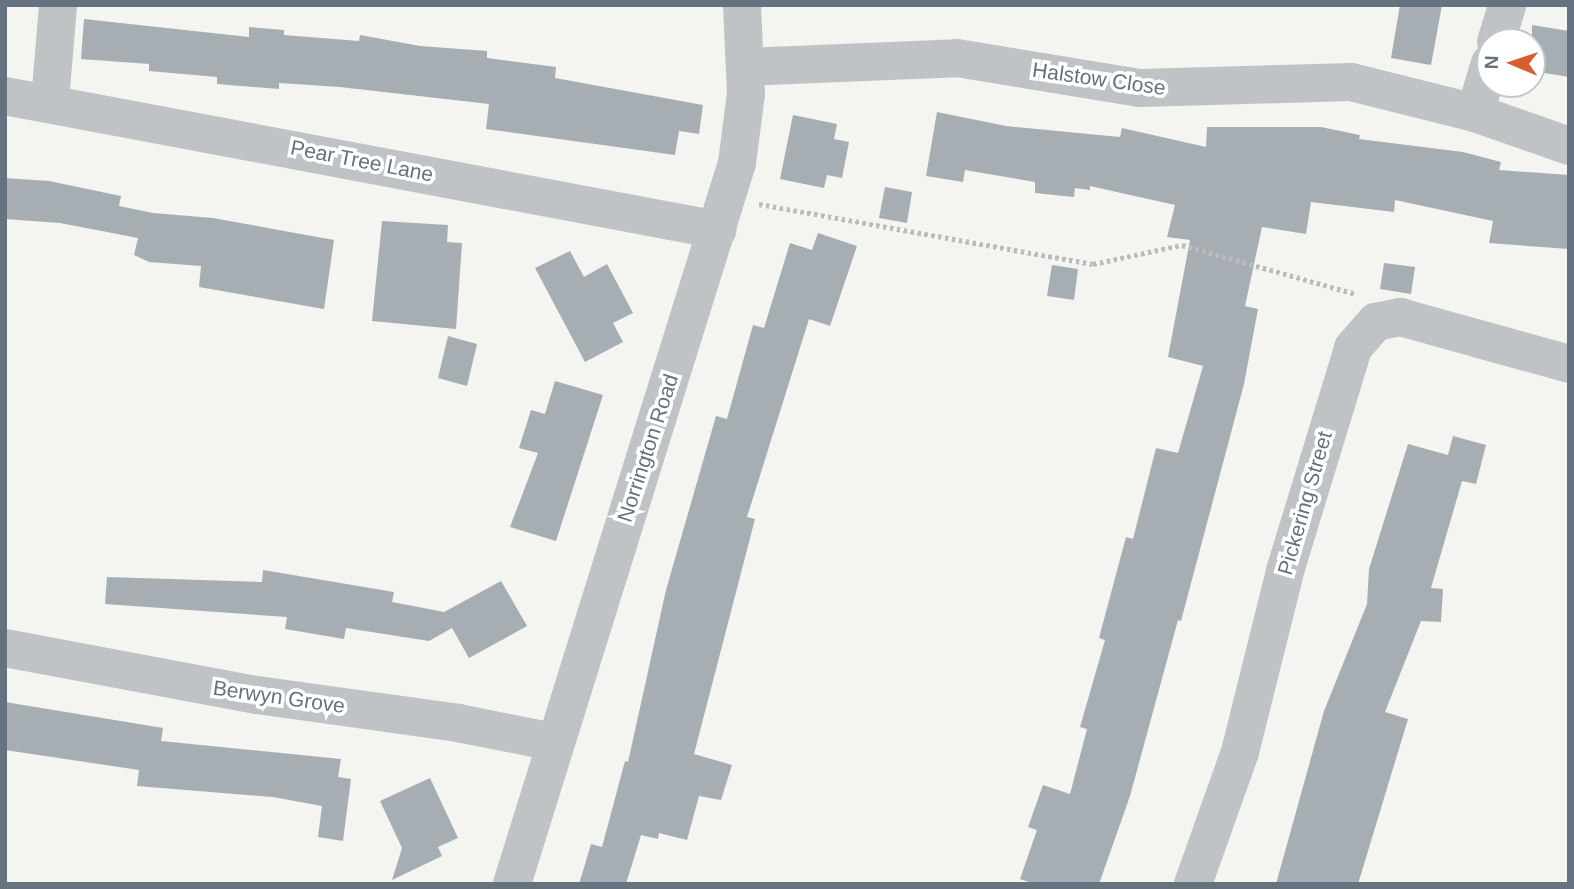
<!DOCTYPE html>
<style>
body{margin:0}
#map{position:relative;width:1574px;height:889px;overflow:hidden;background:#f4f4f1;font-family:Helvetica,sans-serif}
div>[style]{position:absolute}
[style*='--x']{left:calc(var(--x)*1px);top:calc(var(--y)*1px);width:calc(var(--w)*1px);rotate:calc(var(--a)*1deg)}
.building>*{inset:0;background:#a7aeb3}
.path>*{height:4.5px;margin-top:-2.25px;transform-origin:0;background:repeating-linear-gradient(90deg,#b9bbbd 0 3.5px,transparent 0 7px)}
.minor>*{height:38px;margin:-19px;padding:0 19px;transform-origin:19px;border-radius:19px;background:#bfc3c6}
span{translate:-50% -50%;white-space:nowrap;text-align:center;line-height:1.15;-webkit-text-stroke:7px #fff;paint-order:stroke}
.street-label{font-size:21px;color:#65727f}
.frame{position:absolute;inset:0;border:7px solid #65727f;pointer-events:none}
.north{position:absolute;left:1476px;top:28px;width:70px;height:70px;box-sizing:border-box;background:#fff;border:2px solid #c1c7cc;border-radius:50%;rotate:272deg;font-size:19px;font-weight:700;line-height:28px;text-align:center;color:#65727f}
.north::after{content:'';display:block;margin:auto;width:24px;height:32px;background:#d65f2f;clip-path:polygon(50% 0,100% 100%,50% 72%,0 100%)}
</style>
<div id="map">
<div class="building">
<i style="clip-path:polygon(1400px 5px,1442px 5px,1431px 65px,1391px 58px)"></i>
<i style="clip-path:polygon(84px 19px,249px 37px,249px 27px,284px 30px,284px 35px,359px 41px,360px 35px,420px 46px,487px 51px,487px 58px,556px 67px,555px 78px,703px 105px,699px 134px,679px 131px,675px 155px,486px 129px,489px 104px,340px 87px,279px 83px,279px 89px,217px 84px,217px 77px,149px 71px,149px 64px,81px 59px)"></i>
<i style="clip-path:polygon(1532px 25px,1569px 31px,1569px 77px,1532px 71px)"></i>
<i style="clip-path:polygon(937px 112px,1006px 126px,1120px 137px,1122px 128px,1206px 147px,1207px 127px,1321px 127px,1360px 135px,1359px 139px,1463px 152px,1501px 162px,1499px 170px,1569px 175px,1569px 249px,1489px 243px,1493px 221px,1395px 200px,1394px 212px,1311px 202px,1306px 234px,1262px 227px,1245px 306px,1258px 309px,1244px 384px,1181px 621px,1178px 620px,1130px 796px,1099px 884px,1035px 884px,1020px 879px,1037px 830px,1028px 827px,1043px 785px,1070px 794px,1087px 729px,1080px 727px,1105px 640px,1099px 638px,1126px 537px,1133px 539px,1156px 448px,1178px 453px,1203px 366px,1168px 357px,1190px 240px,1167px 237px,1175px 205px,1090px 186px,1090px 190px,1075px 188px,1074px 197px,1035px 193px,1035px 182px,965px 170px,963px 182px,926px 176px)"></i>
<i style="clip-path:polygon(793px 115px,837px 124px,834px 139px,849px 142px,842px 178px,827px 175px,824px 188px,780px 179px)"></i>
<i style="clip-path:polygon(5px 178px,49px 181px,121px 196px,119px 206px,153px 213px,213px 218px,334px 240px,324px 309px,199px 287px,201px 266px,149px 262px,134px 255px,138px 238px,60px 223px,5px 219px)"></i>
<i style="clip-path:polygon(885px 187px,912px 192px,907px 223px,879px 218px)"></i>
<i style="clip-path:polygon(382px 221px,448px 225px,447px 242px,462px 243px,456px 329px,372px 321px)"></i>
<i style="clip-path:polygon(818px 233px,857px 246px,830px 326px,809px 319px,747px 517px,755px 519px,694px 754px,732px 765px,721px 800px,699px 796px,687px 840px,659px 833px,658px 839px,641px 835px,626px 884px,579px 884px,591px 844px,602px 847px,625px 761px,628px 762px,666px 590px,716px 416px,727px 419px,753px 325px,764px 328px,790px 243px,812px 250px)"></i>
<i style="clip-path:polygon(570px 251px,584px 277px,607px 264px,633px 313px,613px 323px,623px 342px,585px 362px,535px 268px)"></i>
<i style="clip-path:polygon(1384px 263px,1415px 267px,1411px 294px,1380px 289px)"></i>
<i style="clip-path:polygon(1052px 265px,1078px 269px,1074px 300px,1047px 296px)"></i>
<i style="clip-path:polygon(448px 336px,477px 344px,467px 386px,438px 378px)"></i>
<i style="clip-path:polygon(555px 381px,603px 395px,556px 541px,510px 527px,538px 453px,519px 448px,531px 410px,545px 414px)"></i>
<i style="clip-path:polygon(1453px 436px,1486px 445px,1476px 484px,1462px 481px,1431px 588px,1443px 589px,1441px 622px,1421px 621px,1385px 712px,1408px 719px,1358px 884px,1276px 884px,1324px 711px,1367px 604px,1369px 569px,1408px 444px,1448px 455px)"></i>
<i style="clip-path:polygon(263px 570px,394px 592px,392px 602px,444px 612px,501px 581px,527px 626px,469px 658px,452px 628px,429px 641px,346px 628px,344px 639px,285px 629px,287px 617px,105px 604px,107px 577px,262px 582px)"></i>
<i style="clip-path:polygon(5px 702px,163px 728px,161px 741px,341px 759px,338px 777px,351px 779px,343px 841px,318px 837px,322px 806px,273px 797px,137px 786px,139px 770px,5px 750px)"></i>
<i style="clip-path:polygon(430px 778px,458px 838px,438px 847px,442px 856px,392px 880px,402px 848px,380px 801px)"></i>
</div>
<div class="path">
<i style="--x:759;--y:204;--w:339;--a:10.2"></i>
<i style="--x:1093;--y:264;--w:91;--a:-12.1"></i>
<i style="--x:1182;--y:245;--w:181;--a:15.7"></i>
</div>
<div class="minor">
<i style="--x:1496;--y:42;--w:39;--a:-73"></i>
<i style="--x:746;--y:67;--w:211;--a:-2.4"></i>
<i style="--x:957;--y:58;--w:185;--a:9.3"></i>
<i style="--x:1140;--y:88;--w:211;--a:-1.6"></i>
<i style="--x:1351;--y:82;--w:128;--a:14"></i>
<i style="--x:1475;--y:113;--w:100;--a:19.3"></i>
<i style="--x:5;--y:96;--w:725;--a:10.64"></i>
<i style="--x:50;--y:101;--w:96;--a:-85.2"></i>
<i style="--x:1475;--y:113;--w:52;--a:-73.3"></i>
<i style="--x:5;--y:648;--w:256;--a:10.6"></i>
<i style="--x:257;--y:695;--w:203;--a:7.9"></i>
<i style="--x:458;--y:723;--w:98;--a:11.2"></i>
<i style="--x:512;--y:884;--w:755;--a:-72.67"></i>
<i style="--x:737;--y:163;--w:70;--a:-82.6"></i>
<i style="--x:746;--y:94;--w:89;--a:-92.6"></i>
<i style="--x:1193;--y:884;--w:140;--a:-70.4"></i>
<i style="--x:1240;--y:752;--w:187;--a:-76"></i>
<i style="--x:1285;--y:571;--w:233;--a:-73"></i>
<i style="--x:1353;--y:348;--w:35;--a:-49"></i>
<i style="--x:1376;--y:322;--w:25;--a:-12"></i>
<i style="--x:1400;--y:317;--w:175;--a:15.5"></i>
</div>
<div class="street-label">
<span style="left:1099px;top:79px;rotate:8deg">Halstow Close</span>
<span style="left:362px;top:161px;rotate:11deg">Pear Tree Lane</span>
<span style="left:648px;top:448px;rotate:-72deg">Norrington Road</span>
<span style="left:1305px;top:503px;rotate:-74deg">Pickering Street</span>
<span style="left:279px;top:697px;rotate:8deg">Berwyn Grove</span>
</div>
<div class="frame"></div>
<div class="north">N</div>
</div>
